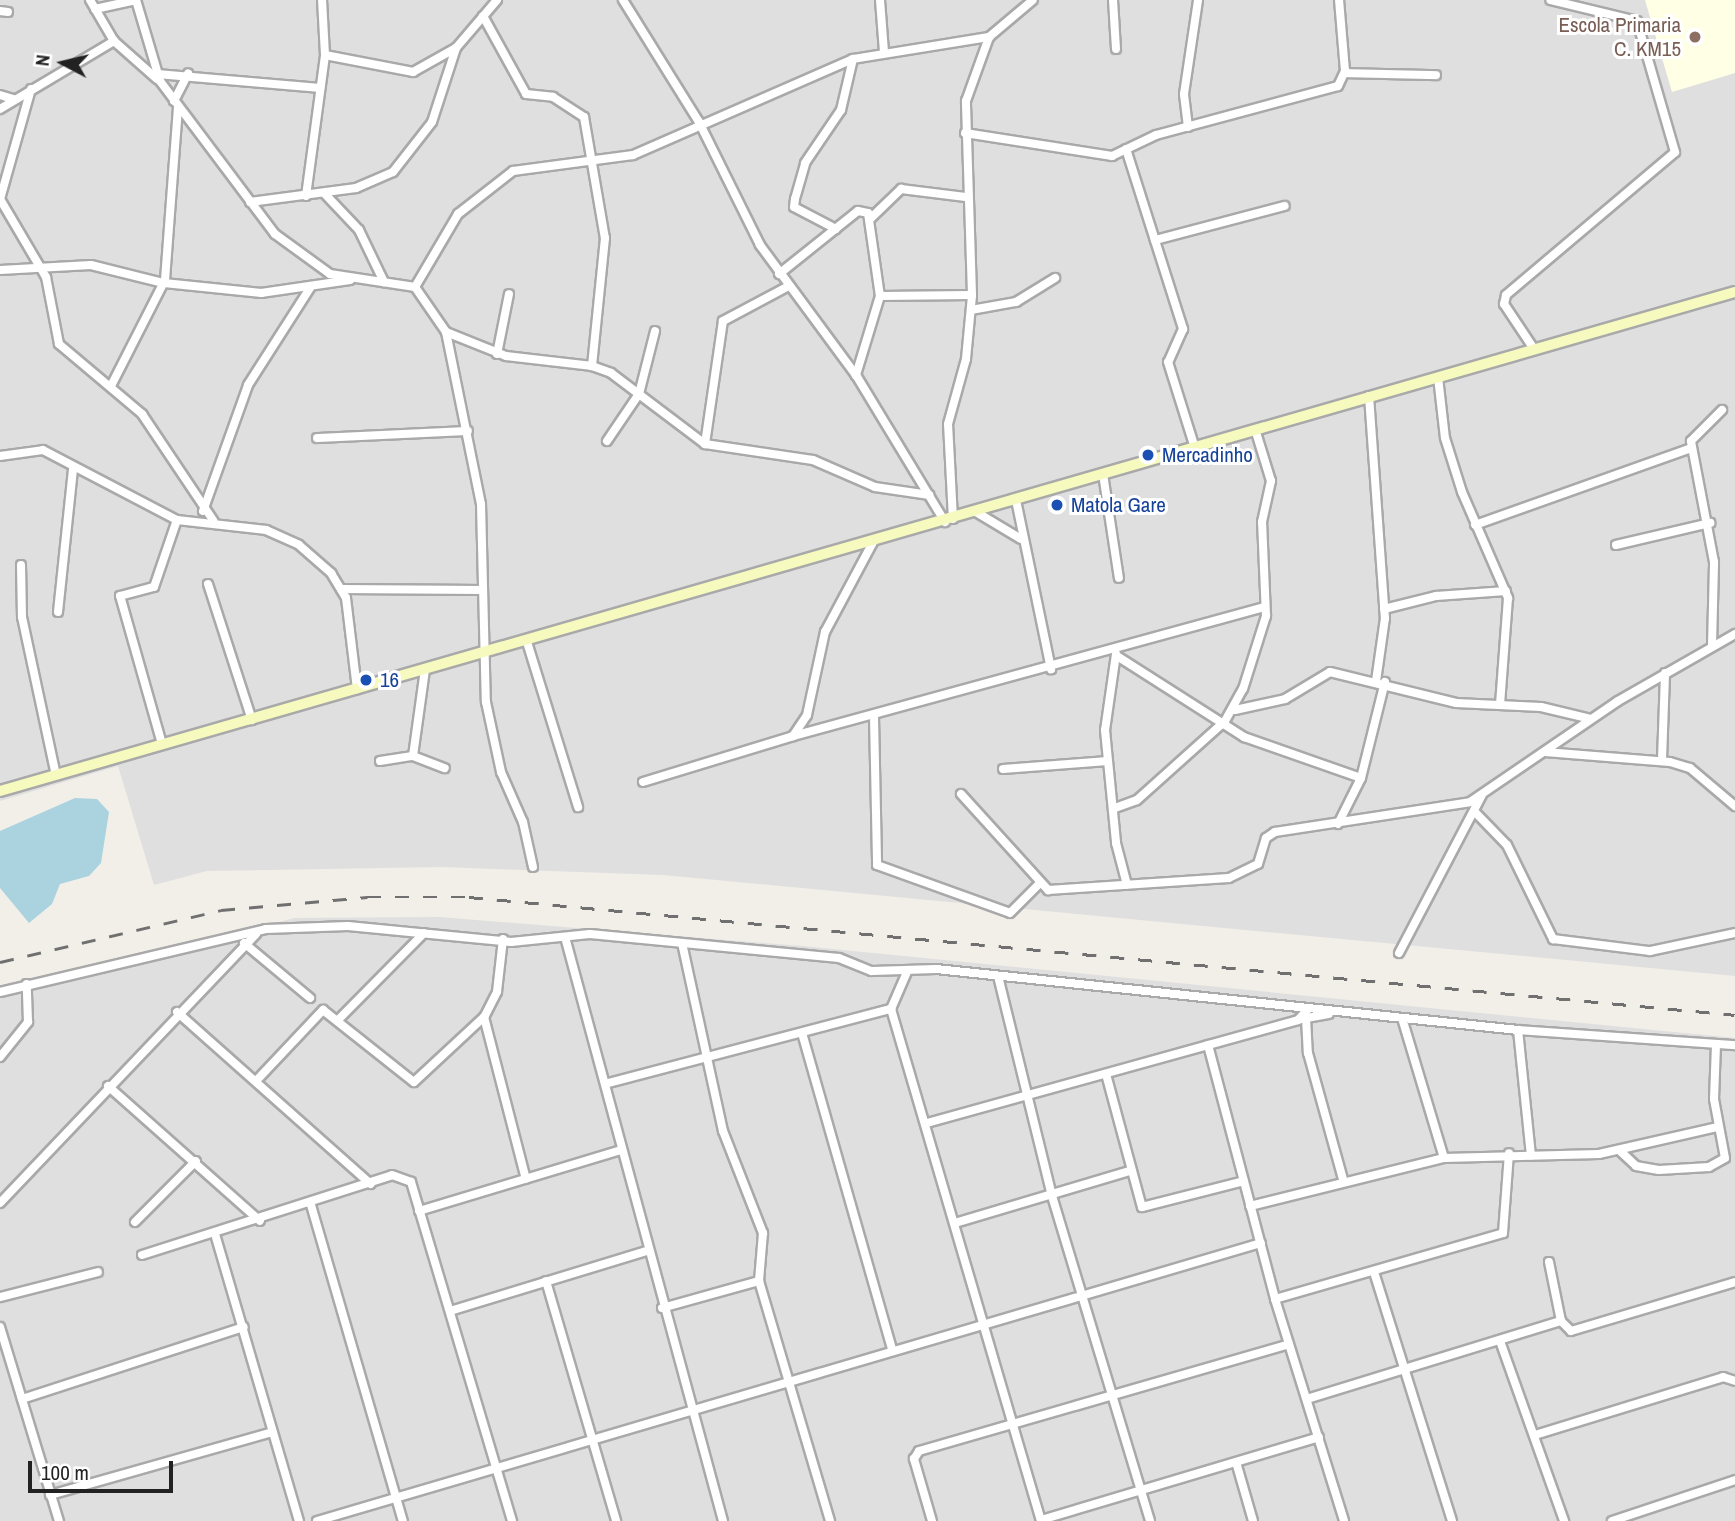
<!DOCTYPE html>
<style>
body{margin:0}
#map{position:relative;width:1735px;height:1521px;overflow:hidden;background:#f2efe9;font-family:"Archivo Narrow",sans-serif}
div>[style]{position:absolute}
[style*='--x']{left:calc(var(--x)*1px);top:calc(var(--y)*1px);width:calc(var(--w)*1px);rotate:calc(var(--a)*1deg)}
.residential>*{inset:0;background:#e0dfdf}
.education>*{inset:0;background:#ffffe5}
.water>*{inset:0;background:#aad3df}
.roads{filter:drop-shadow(2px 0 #a9a9a9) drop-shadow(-2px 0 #a9a9a9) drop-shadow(0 2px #a9a9a9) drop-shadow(0 -2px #a9a9a9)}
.street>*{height:8px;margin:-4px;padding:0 4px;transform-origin:4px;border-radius:4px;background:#fff}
.secondary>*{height:10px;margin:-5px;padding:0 5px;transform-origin:5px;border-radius:5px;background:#f7fabf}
.rail>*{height:2.5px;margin-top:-1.25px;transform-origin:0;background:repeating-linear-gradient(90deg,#707070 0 14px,transparent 0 28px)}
.dots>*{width:19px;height:19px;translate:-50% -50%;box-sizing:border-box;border:4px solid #fff;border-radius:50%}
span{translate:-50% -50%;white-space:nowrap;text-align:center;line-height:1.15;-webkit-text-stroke:6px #fff;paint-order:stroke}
.education-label{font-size:21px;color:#785e54}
.right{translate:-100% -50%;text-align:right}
.transit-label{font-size:21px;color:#164399}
.left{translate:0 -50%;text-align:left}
.north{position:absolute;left:28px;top:28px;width:70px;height:70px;-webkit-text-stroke:5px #fff;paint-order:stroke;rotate:277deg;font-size:19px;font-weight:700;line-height:28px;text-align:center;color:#222}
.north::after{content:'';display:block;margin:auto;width:24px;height:32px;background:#222;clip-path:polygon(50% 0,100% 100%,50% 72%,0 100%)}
.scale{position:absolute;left:28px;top:1461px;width:145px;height:32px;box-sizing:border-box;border:4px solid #222;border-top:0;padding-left:9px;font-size:21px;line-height:24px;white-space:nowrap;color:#222;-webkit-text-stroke:5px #fff;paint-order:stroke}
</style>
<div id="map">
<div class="residential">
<i style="clip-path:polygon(0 0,1735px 0,1735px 976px,663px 875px,440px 867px,207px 871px,154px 885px,118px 766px,0 801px)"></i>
<i style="clip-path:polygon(439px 917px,802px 946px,1735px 1038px,1735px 1521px,0 1521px,0 990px,295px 918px)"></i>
</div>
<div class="education">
<i style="clip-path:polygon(1645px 0,1735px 0,1735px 73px,1672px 92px)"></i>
</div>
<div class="water">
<i style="clip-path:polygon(75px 798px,97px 799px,109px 812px,101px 863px,89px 876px,60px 884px,52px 904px,29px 923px,0 888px,0 831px)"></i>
</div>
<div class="roads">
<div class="street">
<i style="--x:90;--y:0;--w:48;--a:59.7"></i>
<i style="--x:114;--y:41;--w:57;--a:41.5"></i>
<i style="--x:136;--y:0;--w:84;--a:73.5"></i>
<i style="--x:160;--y:81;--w:191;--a:53.1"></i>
<i style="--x:275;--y:234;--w:68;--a:36"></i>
<i style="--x:330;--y:274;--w:86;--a:8.7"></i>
<i style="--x:415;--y:287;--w:55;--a:55.4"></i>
<i style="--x:446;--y:332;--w:176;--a:78.5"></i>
<i style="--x:481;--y:504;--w:198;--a:88.6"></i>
<i style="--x:486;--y:702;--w:72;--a:77.9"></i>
<i style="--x:501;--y:772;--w:55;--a:66.3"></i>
<i style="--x:523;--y:822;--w:46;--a:77.5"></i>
<i style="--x:623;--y:0;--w:144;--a:58.1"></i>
<i style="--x:699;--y:122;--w:137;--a:63.6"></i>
<i style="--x:760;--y:245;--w:162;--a:53.6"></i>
<i style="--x:856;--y:375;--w:172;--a:58.8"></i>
<i style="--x:880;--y:0;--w:52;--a:85.6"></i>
<i style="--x:1113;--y:0;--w:49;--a:86.5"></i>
<i style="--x:95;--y:9;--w:42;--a:-12.4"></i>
<i style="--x:0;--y:11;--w:8;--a:7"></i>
<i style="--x:483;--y:16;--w:89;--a:61.1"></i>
<i style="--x:526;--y:94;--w:27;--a:6"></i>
<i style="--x:553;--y:97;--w:37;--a:33"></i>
<i style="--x:584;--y:117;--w:123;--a:80.2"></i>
<i style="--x:605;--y:238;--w:129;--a:95.8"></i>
<i style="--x:592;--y:366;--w:20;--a:20"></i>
<i style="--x:611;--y:373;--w:118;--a:37.1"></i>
<i style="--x:705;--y:444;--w:109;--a:8.4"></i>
<i style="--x:813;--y:460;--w:68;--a:23.5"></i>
<i style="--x:875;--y:487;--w:55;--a:8.4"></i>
<i style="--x:325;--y:55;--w:90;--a:10.9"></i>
<i style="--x:413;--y:72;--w:49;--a:-29.2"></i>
<i style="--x:456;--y:48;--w:63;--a:-49.5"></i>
<i style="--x:1345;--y:73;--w:91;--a:1.3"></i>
<i style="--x:157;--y:74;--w:164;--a:4.9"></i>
<i style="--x:31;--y:89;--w:114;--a:105.7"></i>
<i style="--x:0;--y:199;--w:91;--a:59.5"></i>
<i style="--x:46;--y:277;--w:68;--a:79"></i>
<i style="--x:59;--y:344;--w:109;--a:40.1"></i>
<i style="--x:142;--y:414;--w:128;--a:56.2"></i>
<i style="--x:0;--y:95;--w:14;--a:17"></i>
<i style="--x:174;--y:101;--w:31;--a:-63"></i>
<i style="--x:0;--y:109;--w:133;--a:-30.8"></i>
<i style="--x:1188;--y:127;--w:33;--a:-97"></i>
<i style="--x:1184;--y:94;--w:95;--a:-81.5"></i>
<i style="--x:965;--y:133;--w:149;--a:8.9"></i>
<i style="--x:1112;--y:156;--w:49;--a:-25.5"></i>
<i style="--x:1156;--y:135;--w:188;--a:-15.1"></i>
<i style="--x:1338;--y:86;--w:17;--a:-65"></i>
<i style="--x:1345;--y:71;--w:71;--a:-94.8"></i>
<i style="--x:1126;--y:149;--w:189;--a:72.4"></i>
<i style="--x:1183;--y:329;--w:36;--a:114"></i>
<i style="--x:1168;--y:362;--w:90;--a:72.6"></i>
<i style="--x:324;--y:193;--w:51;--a:46.6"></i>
<i style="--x:359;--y:230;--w:58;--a:64.3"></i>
<i style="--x:306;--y:196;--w:142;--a:-82.3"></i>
<i style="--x:325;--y:55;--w:55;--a:-93.1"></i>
<i style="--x:250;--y:202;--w:107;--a:-7.5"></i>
<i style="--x:356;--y:188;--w:40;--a:-23.4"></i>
<i style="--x:393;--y:172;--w:63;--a:-52"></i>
<i style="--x:432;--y:122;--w:78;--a:-72"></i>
<i style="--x:871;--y:218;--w:42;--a:-44"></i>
<i style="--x:901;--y:189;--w:65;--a:7"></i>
<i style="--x:836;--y:229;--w:47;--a:-152.4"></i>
<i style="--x:794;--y:207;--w:8;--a:-83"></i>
<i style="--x:795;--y:199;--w:37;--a:-74"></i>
<i style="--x:805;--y:163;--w:64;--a:-55.8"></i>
<i style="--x:841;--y:110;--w:52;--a:-76.8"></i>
<i style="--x:1155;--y:240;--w:134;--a:-14.7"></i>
<i style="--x:0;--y:270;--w:91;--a:-3.1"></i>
<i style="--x:91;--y:265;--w:75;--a:13.9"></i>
<i style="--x:164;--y:283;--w:98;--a:5.9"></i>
<i style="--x:261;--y:293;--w:90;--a:-8.3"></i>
<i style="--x:779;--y:274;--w:101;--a:-38.6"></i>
<i style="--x:858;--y:211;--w:10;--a:11"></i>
<i style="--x:868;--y:213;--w:84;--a:81.8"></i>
<i style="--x:880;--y:296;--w:83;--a:106.9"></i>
<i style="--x:415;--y:287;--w:85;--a:-59.5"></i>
<i style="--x:458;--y:214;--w:70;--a:-38"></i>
<i style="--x:513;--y:171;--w:121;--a:-7.6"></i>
<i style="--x:633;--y:155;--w:240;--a:-23.6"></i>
<i style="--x:853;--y:59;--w:138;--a:-9.2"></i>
<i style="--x:880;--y:296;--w:92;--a:-0.6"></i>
<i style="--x:971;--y:310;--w:46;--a:-10.1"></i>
<i style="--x:1016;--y:302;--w:46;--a:-31.6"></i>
<i style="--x:446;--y:332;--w:65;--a:21.8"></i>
<i style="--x:506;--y:356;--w:87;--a:6.6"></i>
<i style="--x:1534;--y:349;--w:54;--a:-123.7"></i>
<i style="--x:1504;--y:304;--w:9;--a:-77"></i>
<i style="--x:1506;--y:295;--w:221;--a:-40.2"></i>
<i style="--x:1675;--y:152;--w:136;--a:-106.2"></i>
<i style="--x:1637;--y:21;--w:89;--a:-166.4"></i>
<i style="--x:497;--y:354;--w:61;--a:-78.7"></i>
<i style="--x:1438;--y:377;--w:61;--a:83.5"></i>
<i style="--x:1445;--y:438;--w:57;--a:72.5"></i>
<i style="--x:1462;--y:492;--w:116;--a:66.5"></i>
<i style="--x:1508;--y:598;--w:107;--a:94.3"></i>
<i style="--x:111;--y:386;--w:119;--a:-63"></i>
<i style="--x:165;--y:280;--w:173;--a:-85.7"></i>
<i style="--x:1369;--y:396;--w:223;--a:85.9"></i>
<i style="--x:1385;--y:618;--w:64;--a:98.1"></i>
<i style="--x:317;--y:438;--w:151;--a:-2.7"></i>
<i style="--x:607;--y:441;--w:57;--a:-55.8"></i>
<i style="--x:639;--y:394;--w:65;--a:-75.7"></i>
<i style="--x:705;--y:444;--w:124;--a:-81.7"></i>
<i style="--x:723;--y:321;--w:72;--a:-28"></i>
<i style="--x:0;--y:456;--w:43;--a:-7.9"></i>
<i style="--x:43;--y:450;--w:151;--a:27.6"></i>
<i style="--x:1103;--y:474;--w:105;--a:81.3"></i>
<i style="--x:1016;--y:500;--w:173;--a:78.3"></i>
<i style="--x:203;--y:511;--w:134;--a:-70.3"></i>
<i style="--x:248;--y:385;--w:115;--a:-57.4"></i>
<i style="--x:976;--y:512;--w:52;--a:31"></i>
<i style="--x:953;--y:519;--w:95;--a:-93"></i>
<i style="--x:948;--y:424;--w:67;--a:-74.5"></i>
<i style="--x:966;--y:359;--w:64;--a:-84.6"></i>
<i style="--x:972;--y:295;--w:194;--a:-91.8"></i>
<i style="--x:966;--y:101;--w:68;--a:-70.2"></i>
<i style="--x:989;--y:37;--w:57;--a:-40.1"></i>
<i style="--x:1475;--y:525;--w:229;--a:-19.6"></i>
<i style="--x:1616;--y:545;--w:97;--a:-13.2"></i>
<i style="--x:21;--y:565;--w:52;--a:88.9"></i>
<i style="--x:22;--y:617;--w:162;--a:77.9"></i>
<i style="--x:208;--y:584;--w:143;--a:72.1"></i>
<i style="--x:341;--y:589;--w:142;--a:0.4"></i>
<i style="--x:1384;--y:609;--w:54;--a:-14"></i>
<i style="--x:1436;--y:596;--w:70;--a:-4.1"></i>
<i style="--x:58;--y:612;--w:144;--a:-84"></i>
<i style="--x:527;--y:642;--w:173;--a:72.8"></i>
<i style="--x:1712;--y:646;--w:84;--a:-88.6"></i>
<i style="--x:1714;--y:562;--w:123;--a:-100.8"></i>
<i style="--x:1691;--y:441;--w:44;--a:-45"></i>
<i style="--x:1116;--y:654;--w:77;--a:98.2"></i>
<i style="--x:1105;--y:730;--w:114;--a:84.4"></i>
<i style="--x:1116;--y:843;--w:43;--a:75.3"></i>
<i style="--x:1117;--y:656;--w:151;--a:32.5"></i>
<i style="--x:1244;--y:737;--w:124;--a:19.3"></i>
<i style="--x:1235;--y:710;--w:51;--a:-12.4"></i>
<i style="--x:1285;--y:699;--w:52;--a:-31"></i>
<i style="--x:1330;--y:672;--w:130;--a:13.8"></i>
<i style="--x:1456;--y:703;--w:85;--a:2.7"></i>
<i style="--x:1541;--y:707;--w:51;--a:13.5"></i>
<i style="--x:874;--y:717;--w:148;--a:88.8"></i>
<i style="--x:877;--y:865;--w:141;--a:19.8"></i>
<i style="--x:1010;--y:913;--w:41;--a:-45"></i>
<i style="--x:793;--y:736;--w:489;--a:-15.3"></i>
<i style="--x:162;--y:744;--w:154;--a:-105.8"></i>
<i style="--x:120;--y:596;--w:35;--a:-15"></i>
<i style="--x:154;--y:587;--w:71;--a:-71.1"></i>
<i style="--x:177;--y:520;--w:90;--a:6.4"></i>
<i style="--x:266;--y:530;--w:36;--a:24"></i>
<i style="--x:299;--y:545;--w:43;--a:41.2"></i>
<i style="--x:331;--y:573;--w:29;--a:59"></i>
<i style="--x:346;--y:598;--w:92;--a:83.1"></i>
<i style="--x:1545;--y:752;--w:125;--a:4.6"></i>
<i style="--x:1670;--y:762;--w:21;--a:17"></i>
<i style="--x:1690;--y:768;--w:59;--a:40.2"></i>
<i style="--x:413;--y:756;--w:34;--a:21"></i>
<i style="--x:1662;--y:760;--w:87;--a:-88"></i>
<i style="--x:380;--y:761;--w:33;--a:-9"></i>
<i style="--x:413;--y:756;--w:87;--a:-82.1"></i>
<i style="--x:1003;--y:769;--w:105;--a:-4.4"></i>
<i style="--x:643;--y:782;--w:157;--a:-17"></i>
<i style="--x:793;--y:736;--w:25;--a:-56"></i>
<i style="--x:807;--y:715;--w:85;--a:-77.8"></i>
<i style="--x:825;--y:632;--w:102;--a:-61.9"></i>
<i style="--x:961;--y:794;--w:130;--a:47.8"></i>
<i style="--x:1048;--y:890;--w:181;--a:-3.8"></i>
<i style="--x:1229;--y:878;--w:32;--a:-26"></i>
<i style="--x:1258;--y:864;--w:27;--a:-73"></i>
<i style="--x:1266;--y:838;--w:11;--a:-34"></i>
<i style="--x:1275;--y:832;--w:197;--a:-8.7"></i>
<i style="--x:1470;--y:802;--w:179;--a:-34.3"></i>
<i style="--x:1618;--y:701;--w:135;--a:-29.8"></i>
<i style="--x:1115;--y:808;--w:23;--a:-20"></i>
<i style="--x:1137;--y:800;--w:118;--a:-41.9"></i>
<i style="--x:1225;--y:721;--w:37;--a:-61"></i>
<i style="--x:1243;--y:689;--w:77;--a:-72.5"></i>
<i style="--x:1266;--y:616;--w:94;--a:-92.4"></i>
<i style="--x:1262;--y:522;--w:42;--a:-77.6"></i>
<i style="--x:1271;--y:481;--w:54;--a:-107.1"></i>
<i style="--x:1474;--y:811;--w:47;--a:45.9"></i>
<i style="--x:1507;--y:845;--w:105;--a:63.9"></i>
<i style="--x:1553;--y:939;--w:98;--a:7.1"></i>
<i style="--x:1650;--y:951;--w:87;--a:-12"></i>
<i style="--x:1338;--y:824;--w:51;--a:-63.4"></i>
<i style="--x:1361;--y:778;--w:99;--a:-76"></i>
<i style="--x:565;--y:937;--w:605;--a:74.86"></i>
<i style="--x:503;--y:939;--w:53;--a:96.5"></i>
<i style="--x:497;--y:992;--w:28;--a:117"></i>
<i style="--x:484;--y:1017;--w:167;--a:75.5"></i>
<i style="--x:244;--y:943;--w:86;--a:39.8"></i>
<i style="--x:682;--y:943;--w:192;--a:77.7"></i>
<i style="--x:723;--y:1131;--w:110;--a:68.6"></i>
<i style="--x:763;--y:1233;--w:48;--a:94.8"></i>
<i style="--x:759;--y:1281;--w:250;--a:73.5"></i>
<i style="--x:1399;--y:953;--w:178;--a:-62.3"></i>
<i style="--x:907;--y:972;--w:40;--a:113.4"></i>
<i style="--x:891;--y:1009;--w:534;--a:73.67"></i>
<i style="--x:998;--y:976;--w:227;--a:76.2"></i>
<i style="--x:1052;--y:1196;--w:339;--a:73.2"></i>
<i style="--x:0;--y:992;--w:273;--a:-13.3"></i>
<i style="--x:266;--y:929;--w:82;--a:-2.1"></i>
<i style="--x:348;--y:926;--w:164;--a:5.6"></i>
<i style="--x:511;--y:942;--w:79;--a:-5.8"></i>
<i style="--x:590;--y:934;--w:250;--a:5.5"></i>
<i style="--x:839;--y:958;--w:35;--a:22"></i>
<i style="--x:872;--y:971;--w:64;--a:-1.8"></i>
<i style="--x:936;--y:969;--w:585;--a:5.98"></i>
<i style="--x:1518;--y:1030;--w:218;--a:4"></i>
<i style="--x:177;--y:1012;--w:259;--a:41.6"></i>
<i style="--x:1306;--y:1018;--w:35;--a:87"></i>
<i style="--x:1308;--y:1053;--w:131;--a:74.5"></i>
<i style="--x:1402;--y:1018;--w:146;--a:73.3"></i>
<i style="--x:1301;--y:1019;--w:28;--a:-10"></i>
<i style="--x:338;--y:1020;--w:122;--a:-45.3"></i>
<i style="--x:1518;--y:1030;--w:126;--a:84.1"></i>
<i style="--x:802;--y:1033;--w:329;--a:74.1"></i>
<i style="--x:1208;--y:1045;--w:263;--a:75.2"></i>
<i style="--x:1275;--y:1299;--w:232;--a:72.7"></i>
<i style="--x:0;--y:1057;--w:45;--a:-51.3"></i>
<i style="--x:28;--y:1022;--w:38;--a:-92"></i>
<i style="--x:1106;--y:1074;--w:138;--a:74.9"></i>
<i style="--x:1142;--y:1207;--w:105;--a:-14.3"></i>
<i style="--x:256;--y:1081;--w:98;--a:-46.7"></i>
<i style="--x:323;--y:1010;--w:116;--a:38.4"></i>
<i style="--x:414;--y:1082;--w:96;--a:-42.9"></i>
<i style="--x:608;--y:1083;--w:293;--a:-14.7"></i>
<i style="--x:108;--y:1086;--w:203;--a:41.6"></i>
<i style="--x:927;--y:1123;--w:385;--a:-15.5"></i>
<i style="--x:1298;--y:1020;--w:16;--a:-47"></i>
<i style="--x:1619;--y:1150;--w:23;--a:43"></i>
<i style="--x:1636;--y:1166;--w:23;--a:10"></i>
<i style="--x:1659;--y:1170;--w:50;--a:-3.4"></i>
<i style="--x:1709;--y:1167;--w:18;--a:-29"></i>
<i style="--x:1725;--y:1158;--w:60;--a:-100.6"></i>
<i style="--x:1714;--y:1099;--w:55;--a:-87.9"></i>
<i style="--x:0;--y:1203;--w:371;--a:-46.4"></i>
<i style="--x:311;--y:1205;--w:329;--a:73.8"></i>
<i style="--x:1250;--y:1206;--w:200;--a:-13.9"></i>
<i style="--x:1444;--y:1158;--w:155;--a:-1.5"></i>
<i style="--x:1599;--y:1154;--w:122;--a:-12.8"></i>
<i style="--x:419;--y:1211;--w:211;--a:-16.8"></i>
<i style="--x:135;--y:1222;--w:86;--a:-45"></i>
<i style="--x:955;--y:1223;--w:182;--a:-16.6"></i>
<i style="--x:215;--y:1234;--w:299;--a:73.7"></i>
<i style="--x:142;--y:1255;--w:262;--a:-17.7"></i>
<i style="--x:392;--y:1175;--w:20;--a:20"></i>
<i style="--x:411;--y:1182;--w:354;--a:73.4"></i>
<i style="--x:1549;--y:1262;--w:60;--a:78.5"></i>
<i style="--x:1561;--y:1321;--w:14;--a:45"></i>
<i style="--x:1571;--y:1331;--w:171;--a:-16.6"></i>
<i style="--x:1374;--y:1272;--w:261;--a:72.6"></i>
<i style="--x:546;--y:1281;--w:250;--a:73.7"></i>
<i style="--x:0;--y:1297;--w:101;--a:-14.3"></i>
<i style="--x:1275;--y:1299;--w:237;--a:-16.1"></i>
<i style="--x:1503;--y:1233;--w:80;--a:-85.7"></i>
<i style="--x:662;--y:1308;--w:101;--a:-15.6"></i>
<i style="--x:450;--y:1311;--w:205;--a:-17"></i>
<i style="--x:0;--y:1327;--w:203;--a:73.1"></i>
<i style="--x:1500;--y:1341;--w:191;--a:70.4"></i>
<i style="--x:22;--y:1399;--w:233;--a:-18"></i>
<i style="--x:1307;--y:1399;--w:266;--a:-17.1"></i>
<i style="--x:1535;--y:1435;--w:197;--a:-17.1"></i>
<i style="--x:1723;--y:1377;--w:13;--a:18"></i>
<i style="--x:1236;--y:1462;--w:61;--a:73.9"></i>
<i style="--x:50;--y:1495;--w:231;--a:-15.8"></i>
<i style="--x:1041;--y:1520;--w:290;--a:-16.6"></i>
<i style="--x:317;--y:1521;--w:984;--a:-16.41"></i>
<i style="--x:932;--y:1521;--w:65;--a:-106.2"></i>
<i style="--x:914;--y:1459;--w:9;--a:-58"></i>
<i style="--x:919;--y:1451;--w:385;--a:-16.1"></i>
<i style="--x:1612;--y:1521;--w:130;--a:-18.4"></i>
</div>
<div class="secondary">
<i style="--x:0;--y:791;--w:1805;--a:-16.05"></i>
</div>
</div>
<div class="rail">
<i style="--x:0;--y:962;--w:227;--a:-13.2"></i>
<i style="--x:221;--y:910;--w:147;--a:-5.1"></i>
<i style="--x:367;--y:897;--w:102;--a:0"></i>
<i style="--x:469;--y:897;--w:1271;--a:5.32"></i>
</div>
<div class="dots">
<i style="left:1695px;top:37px;background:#8d6e63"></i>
<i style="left:1148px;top:455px;background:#1a4fb4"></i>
<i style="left:1057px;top:505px;background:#1a4fb4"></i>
<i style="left:366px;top:680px;background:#1a4fb4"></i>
</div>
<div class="education-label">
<span class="right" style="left:1681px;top:37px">Escola Primaria<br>C. KM15</span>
</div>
<div class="transit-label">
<span class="left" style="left:1162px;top:455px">Mercadinho</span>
<span class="left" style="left:1071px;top:505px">Matola Gare</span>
<span class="left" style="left:380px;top:680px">16</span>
</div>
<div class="north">N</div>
<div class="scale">100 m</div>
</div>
